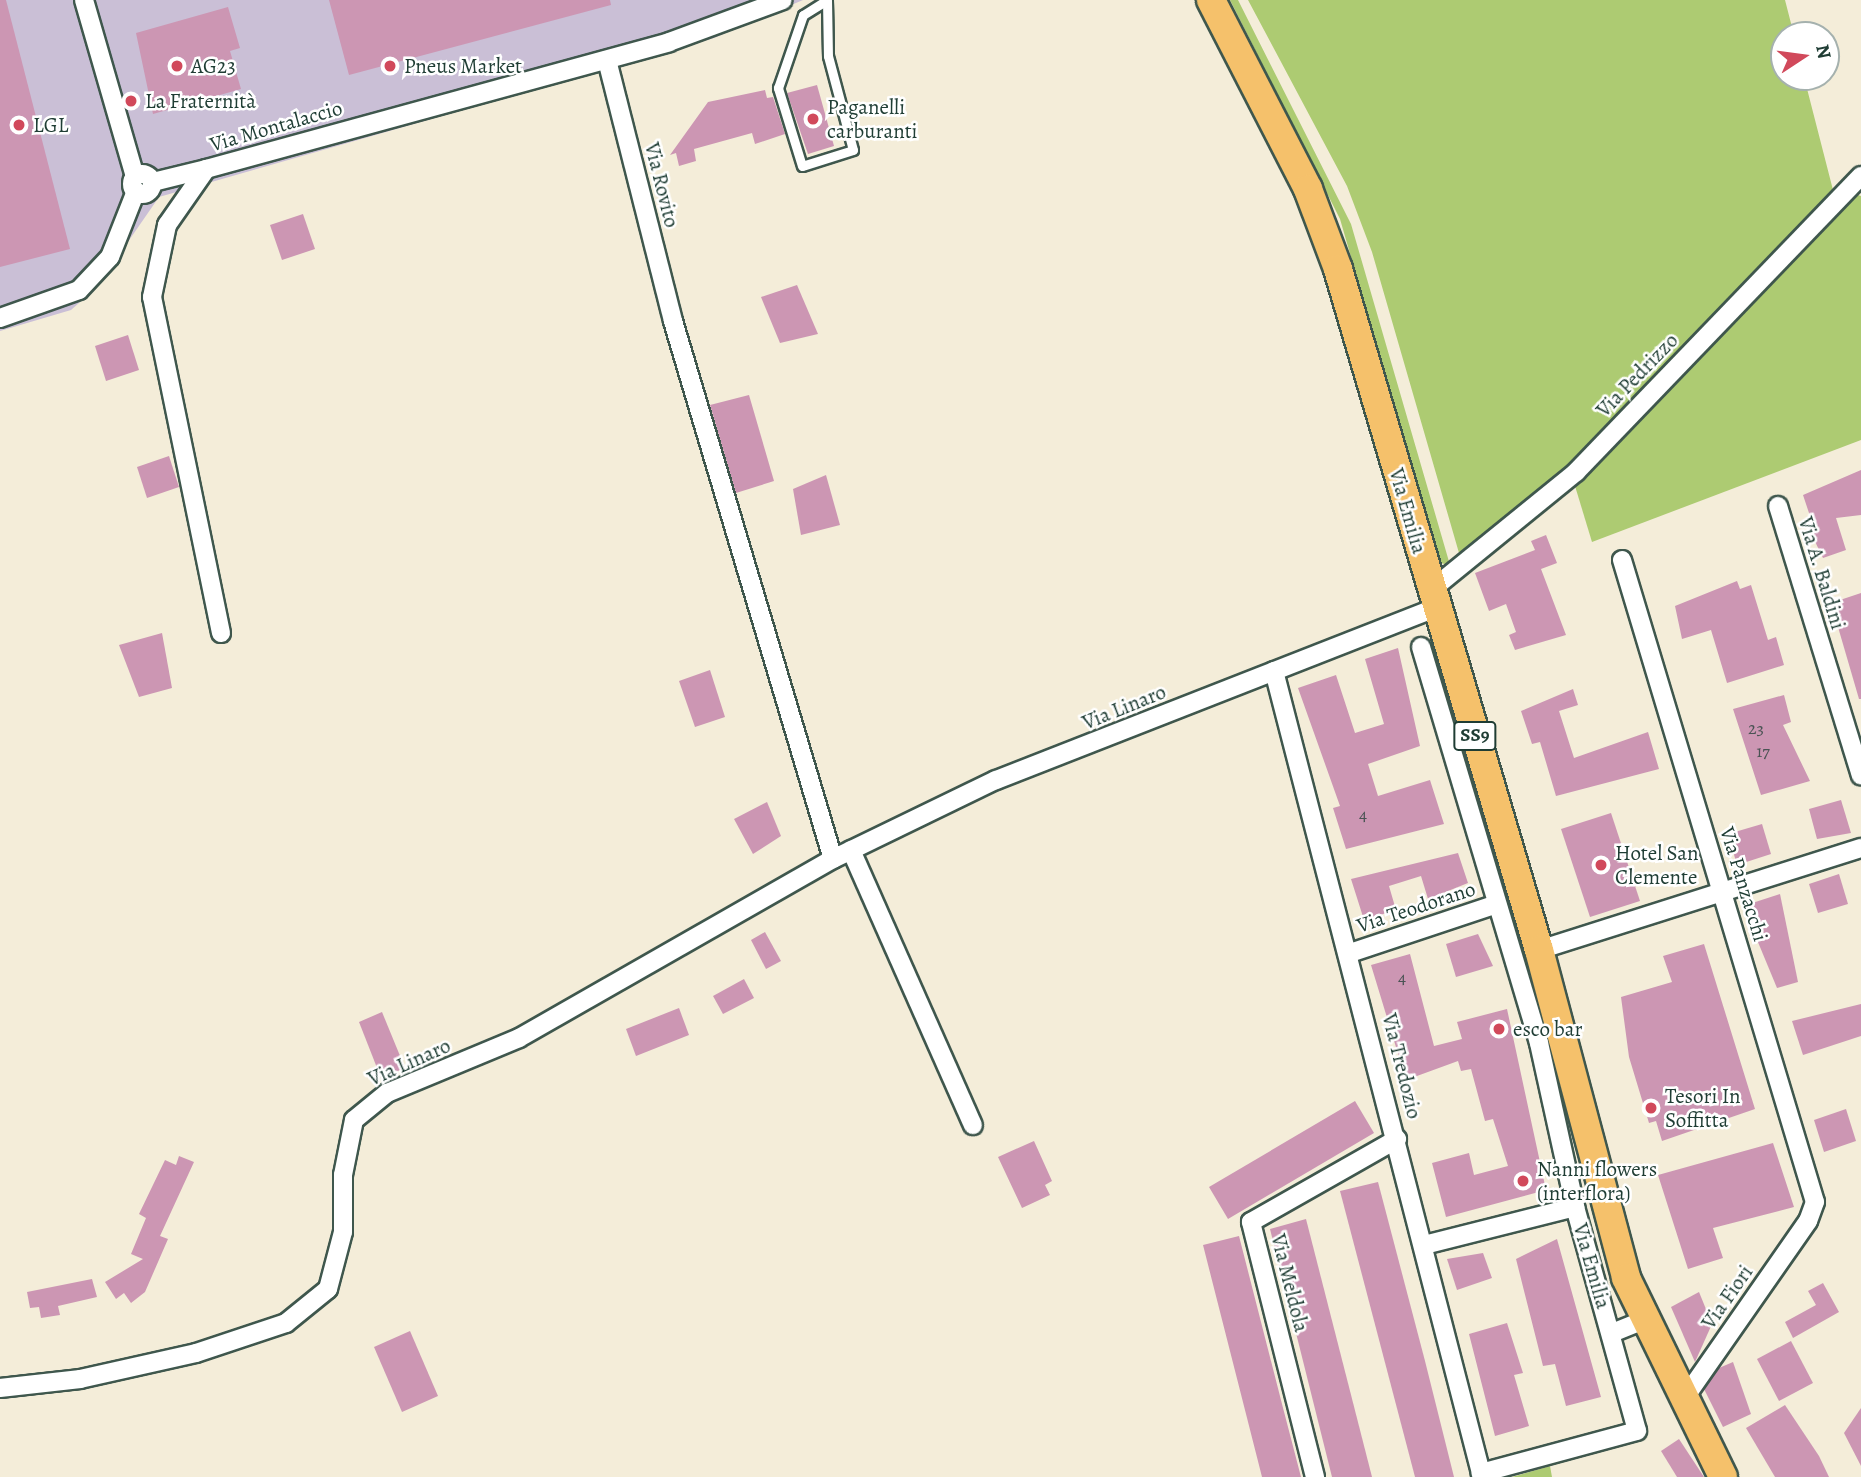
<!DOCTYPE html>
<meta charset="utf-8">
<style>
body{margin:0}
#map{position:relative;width:1861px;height:1477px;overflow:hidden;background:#f4edd9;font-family:Alegreya,serif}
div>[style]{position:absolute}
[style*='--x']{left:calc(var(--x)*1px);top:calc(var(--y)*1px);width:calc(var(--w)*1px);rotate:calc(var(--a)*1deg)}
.industrial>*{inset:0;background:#cabfd6}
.green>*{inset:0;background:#adcb72}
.building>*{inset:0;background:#cc96b3}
.roads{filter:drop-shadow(2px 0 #3f574d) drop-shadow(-2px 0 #3f574d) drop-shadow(0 2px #3f574d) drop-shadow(0 -2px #3f574d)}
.lane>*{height:9px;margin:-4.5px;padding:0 4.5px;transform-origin:4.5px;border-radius:4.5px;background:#fff}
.street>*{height:18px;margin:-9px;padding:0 9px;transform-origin:9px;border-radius:9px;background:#fff}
.street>.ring{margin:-9px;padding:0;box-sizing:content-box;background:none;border:18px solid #fff;border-radius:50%}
.primary>*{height:28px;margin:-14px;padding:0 14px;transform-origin:14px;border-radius:14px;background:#f5c16b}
.dots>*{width:19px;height:19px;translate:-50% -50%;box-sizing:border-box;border:4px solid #fff;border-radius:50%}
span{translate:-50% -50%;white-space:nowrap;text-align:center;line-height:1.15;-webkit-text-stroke:5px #fff;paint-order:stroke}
.number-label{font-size:18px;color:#4a5354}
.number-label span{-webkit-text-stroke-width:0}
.shield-label span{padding:2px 5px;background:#fff;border:2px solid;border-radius:5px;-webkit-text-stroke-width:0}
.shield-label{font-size:19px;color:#1f3d34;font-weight:700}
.poi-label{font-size:21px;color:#1f3d34}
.left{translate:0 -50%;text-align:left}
.street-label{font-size:21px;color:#1f3d34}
.north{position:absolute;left:1770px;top:21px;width:70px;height:70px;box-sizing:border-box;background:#fff;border:2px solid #a5b1ae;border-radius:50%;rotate:77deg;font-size:19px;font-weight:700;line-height:28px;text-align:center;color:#1f3d34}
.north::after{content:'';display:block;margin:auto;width:24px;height:32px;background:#d1495b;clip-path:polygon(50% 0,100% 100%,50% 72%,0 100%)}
</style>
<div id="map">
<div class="industrial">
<i style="clip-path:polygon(0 0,803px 0,714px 38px,159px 197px,96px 288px,71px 310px,0 331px)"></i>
</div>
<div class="green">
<i style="clip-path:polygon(1230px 0,1238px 0,1351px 224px,1450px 565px,1440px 563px,1340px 219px)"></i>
<i style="clip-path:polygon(1248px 0,1785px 0,1794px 35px,1784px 35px,1784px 77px,1804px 77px,1833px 190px,1572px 462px,1459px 553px,1372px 252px,1347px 186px)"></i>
<i style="clip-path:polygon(1852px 193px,1861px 196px,1861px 440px,1592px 542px,1575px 486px)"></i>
<i style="clip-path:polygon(1550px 1466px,1552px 1477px,1512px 1477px)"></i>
</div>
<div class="building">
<i style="clip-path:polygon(0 0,6px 0,70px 249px,0 267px)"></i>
<i style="clip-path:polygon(329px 0,610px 0,611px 5px,349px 75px)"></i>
<i style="clip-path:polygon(228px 7px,240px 48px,230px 51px,241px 89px,153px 114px,136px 33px)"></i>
<i style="clip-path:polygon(817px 85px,834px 146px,808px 154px,787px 93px)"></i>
<i style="clip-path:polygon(765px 90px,767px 98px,773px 97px,785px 134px,755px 144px,752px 133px,694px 149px,696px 161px,679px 166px,676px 153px,670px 155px,708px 102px)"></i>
<i style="clip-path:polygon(303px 214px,315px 249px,282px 260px,270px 225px)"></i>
<i style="clip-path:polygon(797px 285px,818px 334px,780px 343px,761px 297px)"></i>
<i style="clip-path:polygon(128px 335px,139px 370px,106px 381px,95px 346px)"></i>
<i style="clip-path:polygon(749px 395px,774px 481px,736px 493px,710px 405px)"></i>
<i style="clip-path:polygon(169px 456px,179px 487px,147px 498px,137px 467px)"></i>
<i style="clip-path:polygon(1861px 470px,1861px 515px,1836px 518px,1846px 550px,1823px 558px,1806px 523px,1812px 522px,1803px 495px)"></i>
<i style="clip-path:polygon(826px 475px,840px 525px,801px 535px,793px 489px)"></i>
<i style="clip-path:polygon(1546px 535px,1557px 563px,1541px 569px,1566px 635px,1515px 650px,1509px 635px,1516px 632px,1506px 604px,1489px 611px,1475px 573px,1535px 550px,1531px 541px)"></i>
<i style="clip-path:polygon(1737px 581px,1740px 589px,1751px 585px,1768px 640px,1776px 637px,1784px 665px,1727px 683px,1711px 630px,1682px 639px,1675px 606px)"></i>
<i style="clip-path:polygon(1861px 593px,1861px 699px,1859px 699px,1831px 603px)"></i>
<i style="clip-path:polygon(162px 633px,172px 688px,139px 697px,119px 645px)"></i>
<i style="clip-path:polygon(1398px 648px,1420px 746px,1368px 764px,1378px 796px,1430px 780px,1444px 824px,1346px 849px,1333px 808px,1340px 806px,1298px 688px,1336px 675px,1355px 733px,1384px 724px,1365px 659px)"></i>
<i style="clip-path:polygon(710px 670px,725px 717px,695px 727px,679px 681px)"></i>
<i style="clip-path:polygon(1573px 689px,1578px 705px,1559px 711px,1574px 758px,1648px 732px,1659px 769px,1556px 796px,1540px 742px,1532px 744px,1521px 711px)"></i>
<i style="clip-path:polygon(1784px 695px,1791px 722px,1783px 725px,1810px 781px,1761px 795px,1733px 709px)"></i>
<i style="clip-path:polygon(1841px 800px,1851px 833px,1817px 839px,1809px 809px)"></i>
<i style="clip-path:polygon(767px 802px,781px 836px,753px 854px,734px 819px)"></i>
<i style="clip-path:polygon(1611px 813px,1640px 901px,1590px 917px,1561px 829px)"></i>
<i style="clip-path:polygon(1762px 824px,1771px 854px,1737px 865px,1728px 834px)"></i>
<i style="clip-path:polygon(1458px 853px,1468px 883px,1428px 899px,1421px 876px,1389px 886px,1396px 910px,1364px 920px,1351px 879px)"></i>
<i style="clip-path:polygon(1839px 874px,1848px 904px,1818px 913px,1809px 884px)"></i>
<i style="clip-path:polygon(1780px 894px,1798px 982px,1777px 988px,1743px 906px)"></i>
<i style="clip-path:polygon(765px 932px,781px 961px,766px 969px,751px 940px)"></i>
<i style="clip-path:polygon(1478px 934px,1493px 966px,1456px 977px,1446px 944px)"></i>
<i style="clip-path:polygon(1704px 944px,1755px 1109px,1662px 1141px,1656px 1121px,1649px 1123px,1629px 1057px,1621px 997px,1672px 982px,1663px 956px)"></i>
<i style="clip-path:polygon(1410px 954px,1434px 1046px,1462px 1039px,1457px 1022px,1507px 1009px,1546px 1190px,1446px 1217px,1432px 1163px,1469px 1153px,1474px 1175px,1508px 1166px,1493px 1119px,1485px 1121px,1471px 1069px,1461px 1071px,1458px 1061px,1406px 1080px,1371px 965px)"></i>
<i style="clip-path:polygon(744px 979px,754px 998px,723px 1014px,713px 996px)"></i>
<i style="clip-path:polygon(1861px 1004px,1861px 1036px,1803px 1055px,1792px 1021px)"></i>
<i style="clip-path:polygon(679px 1008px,689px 1035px,636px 1056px,626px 1029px)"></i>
<i style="clip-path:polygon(382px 1012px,405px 1068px,381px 1078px,359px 1022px)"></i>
<i style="clip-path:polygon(1355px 1101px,1374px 1133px,1228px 1219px,1209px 1187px)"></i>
<i style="clip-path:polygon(1846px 1109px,1856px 1141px,1824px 1152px,1814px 1120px)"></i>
<i style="clip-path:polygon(1034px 1141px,1052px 1181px,1045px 1185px,1050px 1195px,1022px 1208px,998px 1157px)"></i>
<i style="clip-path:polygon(1773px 1143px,1794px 1207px,1713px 1228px,1723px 1258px,1688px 1269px,1658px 1175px)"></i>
<i style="clip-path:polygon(179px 1156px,194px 1162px,160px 1236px,168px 1239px,145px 1292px,131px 1303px,124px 1293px,116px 1299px,105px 1282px,143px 1259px,131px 1254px,146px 1218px,139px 1214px,165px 1160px,176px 1165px)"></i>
<i style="clip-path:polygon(1378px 1182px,1425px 1361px,1454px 1477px,1415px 1477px,1340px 1191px)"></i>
<i style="clip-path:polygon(1306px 1219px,1349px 1387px,1372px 1477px,1332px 1477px,1270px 1229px)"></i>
<i style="clip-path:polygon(1239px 1236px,1282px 1404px,1301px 1477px,1262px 1477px,1246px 1414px,1203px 1245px)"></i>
<i style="clip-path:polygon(1557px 1239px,1601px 1397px,1566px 1406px,1555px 1364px,1543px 1366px,1516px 1259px)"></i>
<i style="clip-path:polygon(1483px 1253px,1492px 1278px,1457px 1290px,1447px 1259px)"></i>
<i style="clip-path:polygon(92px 1279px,97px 1297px,58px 1306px,60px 1315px,41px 1318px,39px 1307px,30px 1308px,27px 1292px)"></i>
<i style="clip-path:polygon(1823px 1283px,1839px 1312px,1793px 1338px,1785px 1322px,1816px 1305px,1808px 1291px)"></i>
<i style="clip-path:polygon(1699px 1292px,1712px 1324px,1695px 1362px,1671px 1307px)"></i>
<i style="clip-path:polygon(1507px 1323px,1523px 1373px,1514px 1375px,1529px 1426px,1495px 1436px,1469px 1334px)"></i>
<i style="clip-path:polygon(410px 1331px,438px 1396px,402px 1412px,374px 1347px)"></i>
<i style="clip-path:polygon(1791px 1341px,1813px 1383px,1779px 1401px,1757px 1359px)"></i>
<i style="clip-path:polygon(1733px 1362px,1751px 1414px,1723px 1427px,1704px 1389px,1719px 1368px)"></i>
<i style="clip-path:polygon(1785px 1405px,1819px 1456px,1829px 1477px,1775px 1477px,1746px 1428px)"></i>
<i style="clip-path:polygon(1861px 1408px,1861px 1466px,1844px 1433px)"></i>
<i style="clip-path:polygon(1679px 1439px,1704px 1477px,1677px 1477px,1661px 1451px)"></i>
</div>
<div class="roads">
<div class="lane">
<i style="--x:827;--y:0;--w:56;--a:89"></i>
<i style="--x:828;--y:56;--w:97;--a:75.1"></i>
<i style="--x:853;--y:150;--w:53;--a:162.6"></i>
<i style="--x:802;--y:166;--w:82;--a:-107.1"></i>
<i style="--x:778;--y:88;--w:77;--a:-71.1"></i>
<i style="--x:803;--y:15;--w:28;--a:-32"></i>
</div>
<div class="street">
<i style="--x:84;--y:0;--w:184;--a:73.9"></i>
<i style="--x:607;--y:60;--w:269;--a:75.8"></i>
<i style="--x:673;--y:321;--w:561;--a:73.44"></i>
<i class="ring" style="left:132px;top:174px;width:2px;height:2px"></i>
<i style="--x:153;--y:182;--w:55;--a:-13.8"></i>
<i style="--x:0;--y:318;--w:84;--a:-19.5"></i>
<i style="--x:79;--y:290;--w:45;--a:-46.8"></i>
<i style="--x:110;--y:257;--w:71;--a:-68.5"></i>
<i style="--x:1778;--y:506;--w:282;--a:72.9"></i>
<i style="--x:1622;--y:560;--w:670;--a:73.27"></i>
<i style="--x:1815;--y:1202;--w:20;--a:110"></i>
<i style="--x:1808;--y:1221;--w:218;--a:124.9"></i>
<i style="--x:1431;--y:590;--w:187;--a:-39.1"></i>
<i style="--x:1576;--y:472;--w:411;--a:-46.1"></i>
<i style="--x:221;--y:633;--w:343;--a:-101.6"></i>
<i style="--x:152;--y:297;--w:74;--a:-78.2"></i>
<i style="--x:167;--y:225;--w:68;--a:-55.1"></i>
<i style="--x:206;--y:169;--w:480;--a:-15.3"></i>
<i style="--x:669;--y:42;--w:121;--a:-20.2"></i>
<i style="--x:1421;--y:647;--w:413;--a:73.4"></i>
<i style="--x:1539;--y:1043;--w:168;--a:77.6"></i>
<i style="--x:1575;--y:1207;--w:232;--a:74.5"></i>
<i style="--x:1637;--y:1431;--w:162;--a:164.9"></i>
<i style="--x:1274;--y:671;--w:832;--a:75.53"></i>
<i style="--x:851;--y:850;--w:301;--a:66.1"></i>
<i style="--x:1539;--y:950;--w:338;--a:-17.6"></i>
<i style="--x:1350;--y:953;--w:155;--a:-18.4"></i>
<i style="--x:1424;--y:1245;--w:156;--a:-14.1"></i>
<i style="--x:1612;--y:1333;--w:32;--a:-22"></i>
<i style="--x:0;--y:1388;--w:81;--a:-6.4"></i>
<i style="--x:80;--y:1379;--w:119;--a:-12.6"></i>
<i style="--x:196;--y:1353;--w:95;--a:-18.4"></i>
<i style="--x:286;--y:1323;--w:54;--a:-39"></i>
<i style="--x:328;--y:1289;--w:59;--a:-75.3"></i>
<i style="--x:343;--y:1232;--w:57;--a:-90"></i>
<i style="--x:343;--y:1175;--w:56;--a:-78.7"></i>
<i style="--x:354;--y:1120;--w:43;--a:-39.3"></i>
<i style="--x:387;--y:1093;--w:143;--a:-22.6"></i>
<i style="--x:519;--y:1038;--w:361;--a:-29.7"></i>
<i style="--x:833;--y:859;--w:181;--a:-25.9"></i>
<i style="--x:996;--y:780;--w:474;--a:-21.4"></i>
<i style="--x:1315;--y:1477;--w:263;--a:-104.1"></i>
<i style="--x:1251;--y:1222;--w:168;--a:-29.6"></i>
</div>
<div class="primary">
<i style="--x:1211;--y:0;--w:212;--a:62.8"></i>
<i style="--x:1308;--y:189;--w:85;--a:69.4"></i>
<i style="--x:1338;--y:269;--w:710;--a:73.56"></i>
<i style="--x:1539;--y:950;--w:339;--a:75.1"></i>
<i style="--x:1626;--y:1278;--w:221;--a:64"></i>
</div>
</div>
<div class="dots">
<i style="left:177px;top:66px;background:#d1495b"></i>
<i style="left:390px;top:66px;background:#d1495b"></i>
<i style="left:131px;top:101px;background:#d1495b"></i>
<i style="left:813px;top:119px;background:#d1495b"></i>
<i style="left:19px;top:125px;background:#d1495b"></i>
<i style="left:1601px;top:865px;background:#d1495b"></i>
<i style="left:1499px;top:1029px;background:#d1495b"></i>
<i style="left:1651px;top:1108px;background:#d1495b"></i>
<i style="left:1523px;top:1181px;background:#d1495b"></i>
</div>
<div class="number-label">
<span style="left:1756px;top:728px">23</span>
<span style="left:1763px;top:751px">17</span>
<span style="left:1363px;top:814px">4</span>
<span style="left:1402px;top:977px">4</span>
</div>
<div class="shield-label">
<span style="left:1475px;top:736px">SS9</span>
</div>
<div class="poi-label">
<span class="left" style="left:191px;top:66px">AG23</span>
<span class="left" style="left:404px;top:66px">Pneus Market</span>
<span class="left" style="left:145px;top:101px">La Fraternità</span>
<span class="left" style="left:827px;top:119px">Paganelli<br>carburanti</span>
<span class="left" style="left:33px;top:125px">LGL</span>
<span class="left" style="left:1615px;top:865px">Hotel San<br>Clemente</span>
<span class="left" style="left:1513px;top:1029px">esco bar</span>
<span class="left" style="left:1665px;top:1108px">Tesori In<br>Soffitta</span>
<span class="left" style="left:1537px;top:1181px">Nanni flowers<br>(interflora)</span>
</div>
<div class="street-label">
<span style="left:276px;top:126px;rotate:-16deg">Via Montalaccio</span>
<span style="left:662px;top:185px;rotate:76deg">Via Rovito</span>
<span style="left:1637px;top:375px;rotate:-46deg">Via Pedrizzo</span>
<span style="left:1408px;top:511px;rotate:74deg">Via Emilia</span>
<span style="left:1822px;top:573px;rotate:73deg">Via A. Baldini</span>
<span style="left:1124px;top:707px;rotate:-22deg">Via Linaro</span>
<span style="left:1744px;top:884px;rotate:73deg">Via Panzacchi</span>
<span style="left:1416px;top:907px;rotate:-18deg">Via Teodorano</span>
<span style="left:409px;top:1062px;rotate:-24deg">Via Linaro</span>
<span style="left:1402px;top:1066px;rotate:76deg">Via Tredozio</span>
<span style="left:1592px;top:1266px;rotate:74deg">Via Emilia</span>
<span style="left:1290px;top:1283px;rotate:76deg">Via Meldola</span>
<span style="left:1727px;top:1297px;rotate:-55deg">Via Fiori</span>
</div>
<div class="north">N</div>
</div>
